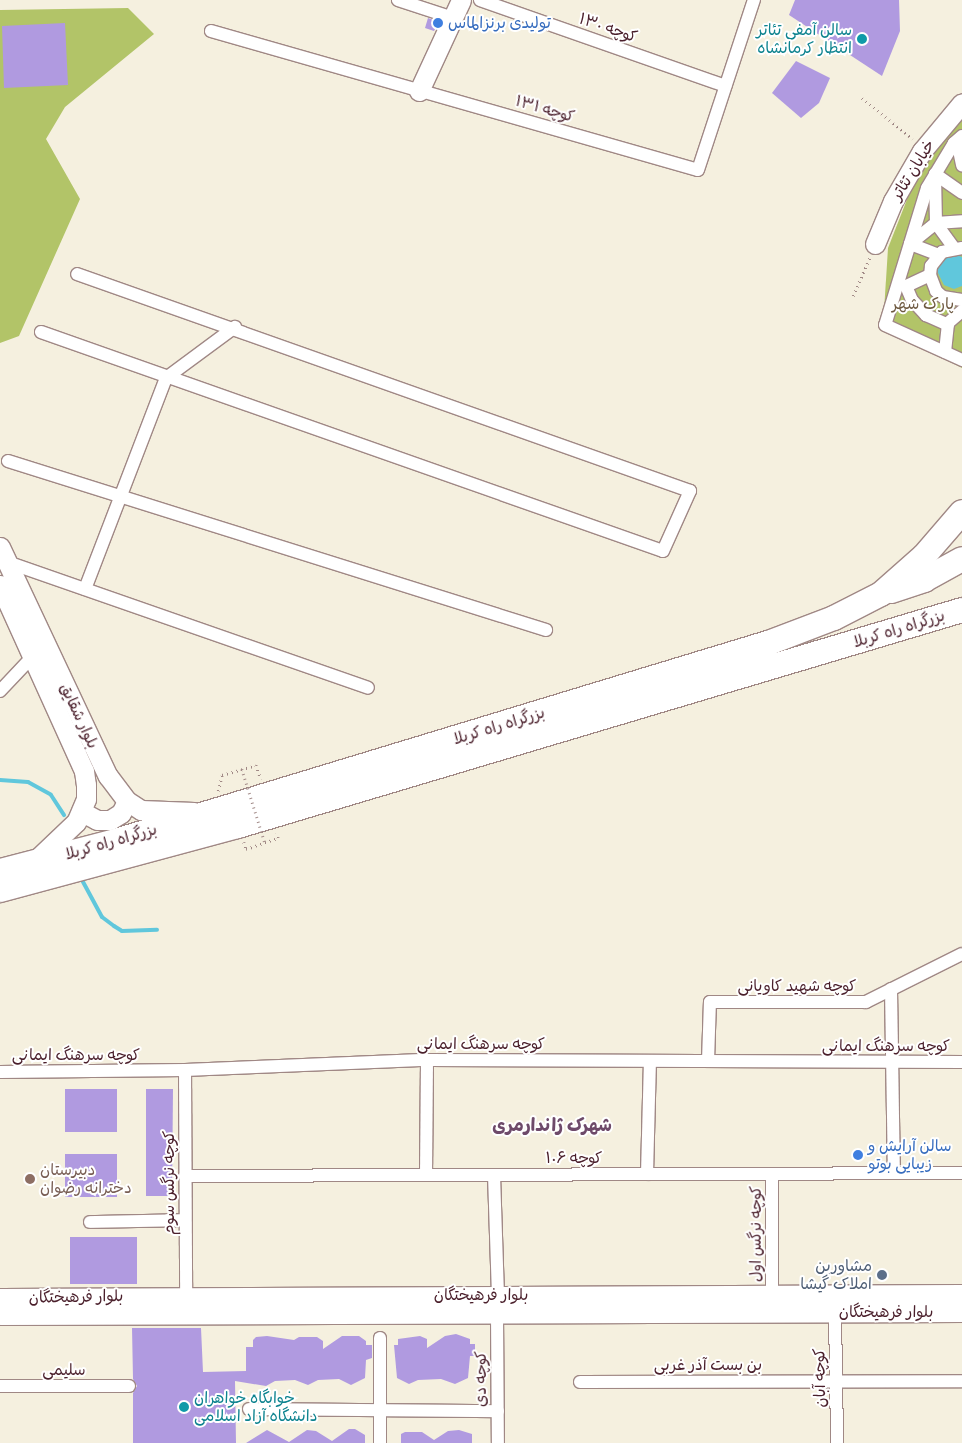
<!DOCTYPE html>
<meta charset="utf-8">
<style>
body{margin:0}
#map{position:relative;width:962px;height:1443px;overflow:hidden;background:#f5f0df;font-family:Itim,"Playpen Sans Arabic",sans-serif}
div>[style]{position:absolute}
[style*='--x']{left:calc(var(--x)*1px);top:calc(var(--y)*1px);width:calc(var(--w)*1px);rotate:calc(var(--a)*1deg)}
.green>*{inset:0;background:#b2c468}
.water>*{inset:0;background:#60c7dc}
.stream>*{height:4px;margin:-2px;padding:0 2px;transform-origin:2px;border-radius:2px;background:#60c7dc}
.building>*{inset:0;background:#b09ae0}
.path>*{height:2.5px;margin-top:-1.25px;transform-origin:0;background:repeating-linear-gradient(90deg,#a08885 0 1px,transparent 0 5px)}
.roads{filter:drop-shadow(1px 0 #a08885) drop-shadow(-1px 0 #a08885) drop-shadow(0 1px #a08885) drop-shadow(0 -1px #a08885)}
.street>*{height:12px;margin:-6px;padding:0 6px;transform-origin:6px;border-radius:6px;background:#fff}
.secondary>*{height:19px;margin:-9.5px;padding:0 9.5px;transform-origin:9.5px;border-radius:9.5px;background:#fff}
.highway>*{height:24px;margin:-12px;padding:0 12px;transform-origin:12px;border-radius:12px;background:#fff}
.path-bridge>*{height:2.5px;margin-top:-1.25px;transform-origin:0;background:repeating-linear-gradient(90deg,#a08885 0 1px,transparent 0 5px)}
.dots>*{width:14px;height:14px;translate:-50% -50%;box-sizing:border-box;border:2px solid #fff;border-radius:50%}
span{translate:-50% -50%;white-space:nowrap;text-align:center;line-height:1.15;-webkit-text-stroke:4px #fff;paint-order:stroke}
.shop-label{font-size:16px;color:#366cbe}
.left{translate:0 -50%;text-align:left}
.street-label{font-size:16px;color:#4a1f2b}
.culture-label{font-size:16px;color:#0d838f}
.right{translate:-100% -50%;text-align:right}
.park-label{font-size:16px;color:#6e5940}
.education-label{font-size:16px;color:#785e54}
.service-label{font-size:16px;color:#4e5e75}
.neighbourhood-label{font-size:18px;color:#6e4a6a;font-weight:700}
</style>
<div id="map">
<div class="green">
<i style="clip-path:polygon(128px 8px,154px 34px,65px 107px,46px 139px,80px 199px,19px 336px,0 343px,0 10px)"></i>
<i style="clip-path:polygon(962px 117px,962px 368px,883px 327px,888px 248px,915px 179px,939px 136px)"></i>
</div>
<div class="water">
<i style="clip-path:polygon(956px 255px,962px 257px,962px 286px,954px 289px,944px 285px,937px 271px,945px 257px)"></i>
</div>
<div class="stream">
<i style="--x:0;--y:780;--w:28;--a:4"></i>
<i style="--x:28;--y:782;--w:26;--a:29"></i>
<i style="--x:51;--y:795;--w:24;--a:57"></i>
<i style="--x:82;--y:880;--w:42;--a:61.6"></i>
<i style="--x:102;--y:917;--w:15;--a:37"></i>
<i style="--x:114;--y:926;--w:9;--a:32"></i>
<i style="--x:122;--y:931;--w:35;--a:-2"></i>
</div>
<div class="building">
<i style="clip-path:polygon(795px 0,899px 0,900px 31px,882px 76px,789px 15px)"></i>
<i style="clip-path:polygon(428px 18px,439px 22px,434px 31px,425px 28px)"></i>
<i style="clip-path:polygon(65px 23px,68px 85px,4px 88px,2px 26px)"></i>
<i style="clip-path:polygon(796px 61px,830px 78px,819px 103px,801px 118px,772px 93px)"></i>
<i style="clip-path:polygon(65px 1089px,117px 1089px,117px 1132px,65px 1132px)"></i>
<i style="clip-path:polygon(146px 1089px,173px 1089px,172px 1196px,146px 1196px)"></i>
<i style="clip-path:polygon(65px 1154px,117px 1154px,117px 1197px,65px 1197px)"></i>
<i style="clip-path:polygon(70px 1237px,137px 1237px,137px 1284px,70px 1284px)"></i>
<i style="clip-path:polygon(132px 1328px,201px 1328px,203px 1372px,246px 1371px,246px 1347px,253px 1347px,253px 1340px,256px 1337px,267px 1336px,294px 1340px,299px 1337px,317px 1337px,323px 1341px,323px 1349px,342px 1336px,359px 1336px,366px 1341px,366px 1345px,372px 1345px,372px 1358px,366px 1360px,365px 1378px,351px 1385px,339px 1379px,318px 1380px,308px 1385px,295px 1380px,275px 1381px,266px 1386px,235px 1381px,236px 1443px,133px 1443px,133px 1393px,137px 1386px,133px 1379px)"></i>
<i style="clip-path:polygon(456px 1334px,470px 1339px,470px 1344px,475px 1344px,475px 1356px,470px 1356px,468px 1378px,455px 1384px,441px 1379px,418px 1380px,409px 1384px,397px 1378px,394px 1345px,398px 1345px,398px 1339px,420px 1336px,427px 1339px,427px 1348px,445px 1336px)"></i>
<i style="clip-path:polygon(349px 1429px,355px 1429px,365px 1435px,365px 1443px,246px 1443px,267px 1430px,289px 1442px,307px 1430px,316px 1431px,332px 1441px)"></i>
<i style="clip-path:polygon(459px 1430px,472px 1434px,472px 1443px,401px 1443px,401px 1434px,405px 1432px,422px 1432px,434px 1440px,448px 1431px)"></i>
</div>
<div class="path">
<i style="--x:862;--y:98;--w:65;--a:38.8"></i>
<i style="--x:853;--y:296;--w:43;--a:-66.4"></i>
<i style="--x:218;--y:791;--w:16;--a:-76"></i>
<i style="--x:222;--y:775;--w:35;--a:-16"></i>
<i style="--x:256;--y:765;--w:15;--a:70"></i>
<i style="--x:244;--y:842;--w:7;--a:74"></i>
<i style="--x:246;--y:849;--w:34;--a:-19"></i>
<i style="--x:278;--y:838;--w:5;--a:-112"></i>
</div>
<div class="roads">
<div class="street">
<i style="--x:398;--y:0;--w:58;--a:18.1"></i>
<i style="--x:480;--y:0;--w:260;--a:19.3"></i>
<i style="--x:211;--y:31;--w:506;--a:15.93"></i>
<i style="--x:698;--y:170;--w:179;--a:-71.8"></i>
<i style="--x:962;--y:136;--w:11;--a:139"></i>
<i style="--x:954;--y:143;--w:52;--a:121"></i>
<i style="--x:927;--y:188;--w:143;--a:107"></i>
<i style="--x:885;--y:325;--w:85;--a:24.4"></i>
<i style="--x:957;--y:141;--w:25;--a:78"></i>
<i style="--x:954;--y:248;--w:31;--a:-126"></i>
<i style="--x:936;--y:223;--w:26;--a:-4"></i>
<i style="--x:962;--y:248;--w:20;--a:169"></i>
<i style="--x:942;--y:252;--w:18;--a:128"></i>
<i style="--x:931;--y:266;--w:9;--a:96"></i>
<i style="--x:930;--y:275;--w:17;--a:69"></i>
<i style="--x:936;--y:291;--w:9;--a:41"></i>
<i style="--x:943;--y:297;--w:19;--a:9"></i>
<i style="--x:939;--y:255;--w:31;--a:-159"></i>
<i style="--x:910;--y:244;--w:33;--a:-39"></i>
<i style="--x:936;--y:223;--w:49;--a:-91.2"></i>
<i style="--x:935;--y:174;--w:33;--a:35"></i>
<i style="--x:930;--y:275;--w:26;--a:155"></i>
<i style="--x:906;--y:286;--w:15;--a:67"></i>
<i style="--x:912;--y:300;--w:21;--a:47"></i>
<i style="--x:926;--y:315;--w:24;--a:24"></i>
<i style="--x:41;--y:332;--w:659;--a:19.4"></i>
<i style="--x:663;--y:551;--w:66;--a:-65.8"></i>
<i style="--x:690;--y:491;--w:650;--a:-160.51"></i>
<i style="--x:945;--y:352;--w:29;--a:-84"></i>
<i style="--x:948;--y:323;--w:18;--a:-41"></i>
<i style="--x:8;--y:461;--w:564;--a:17.44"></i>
<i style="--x:7;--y:562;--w:382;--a:19.2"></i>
<i style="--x:85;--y:589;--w:226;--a:-69"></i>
<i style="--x:166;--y:378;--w:86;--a:-36.5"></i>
<i style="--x:0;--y:691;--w:48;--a:-46.7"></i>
<i style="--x:891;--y:989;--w:184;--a:89.1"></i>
<i style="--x:708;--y:1061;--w:59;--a:-88.1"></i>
<i style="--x:710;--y:1002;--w:156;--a:0"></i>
<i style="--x:866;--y:1002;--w:107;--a:-26.6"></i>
<i style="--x:185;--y:1070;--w:226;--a:89.7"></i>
<i style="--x:0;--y:1072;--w:185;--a:-0.6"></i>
<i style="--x:185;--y:1070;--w:242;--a:-2.4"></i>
<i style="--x:427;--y:1060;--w:535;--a:0.21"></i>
<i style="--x:647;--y:1174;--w:113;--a:-88.5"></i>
<i style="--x:426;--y:1175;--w:115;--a:-89.5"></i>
<i style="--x:494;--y:1175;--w:120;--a:88.1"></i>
<i style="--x:185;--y:1176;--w:777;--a:-0.22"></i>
<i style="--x:90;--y:1222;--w:95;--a:-1.2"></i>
<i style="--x:772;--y:1295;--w:121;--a:-90"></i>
<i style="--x:835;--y:1312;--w:131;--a:89.1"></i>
<i style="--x:497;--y:1314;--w:129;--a:89.6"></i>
<i style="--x:380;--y:1338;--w:105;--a:90"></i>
<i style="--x:580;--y:1382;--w:382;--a:-0.1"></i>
<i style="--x:0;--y:1386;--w:129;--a:0"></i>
<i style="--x:249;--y:1409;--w:249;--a:0.5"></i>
</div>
<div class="secondary">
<i style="--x:419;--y:91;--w:100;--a:-65.2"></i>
<i style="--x:875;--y:244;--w:47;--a:-67.3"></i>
<i style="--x:893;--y:201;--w:58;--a:-59.9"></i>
<i style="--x:922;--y:151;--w:62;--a:-50.2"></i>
<i style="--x:0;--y:547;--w:253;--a:64.8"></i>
<i style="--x:108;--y:776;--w:31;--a:53"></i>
<i style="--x:127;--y:801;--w:17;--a:33"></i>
<i style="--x:141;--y:810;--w:53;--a:2.2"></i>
<i style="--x:0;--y:585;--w:204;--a:65.7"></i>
<i style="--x:84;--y:771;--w:14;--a:82"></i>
<i style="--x:86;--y:785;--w:14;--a:90"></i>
<i style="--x:86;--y:799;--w:25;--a:113"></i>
<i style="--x:76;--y:822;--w:58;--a:136.4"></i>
<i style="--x:82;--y:812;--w:17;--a:28"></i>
<i style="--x:97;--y:820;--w:13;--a:0"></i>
<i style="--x:110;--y:820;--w:13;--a:-32"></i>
<i style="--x:121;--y:813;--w:13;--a:-63"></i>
<i style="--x:0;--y:1298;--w:962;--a:-0.24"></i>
<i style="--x:0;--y:1315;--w:962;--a:-0.18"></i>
</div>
<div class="highway">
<i style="--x:891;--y:591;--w:35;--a:-18"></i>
<i style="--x:924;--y:580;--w:43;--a:-28.9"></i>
<i style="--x:0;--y:871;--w:123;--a:-14.6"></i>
<i style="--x:119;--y:840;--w:681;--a:-16.89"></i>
<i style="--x:771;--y:642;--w:67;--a:-20.9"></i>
<i style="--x:834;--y:618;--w:53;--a:-27.1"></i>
<i style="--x:881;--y:594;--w:57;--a:-41.5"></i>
<i style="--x:924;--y:556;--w:58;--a:-49.2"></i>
<i style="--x:0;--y:890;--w:246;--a:-15.1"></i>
<i style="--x:238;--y:826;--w:756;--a:-16.61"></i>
</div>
</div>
<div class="path-bridge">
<i style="--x:242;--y:769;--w:77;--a:72.7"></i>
</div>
<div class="dots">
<i style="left:438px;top:23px;background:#3f7fe0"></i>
<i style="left:862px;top:39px;background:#0f9aa8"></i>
<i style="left:858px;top:1155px;background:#3f7fe0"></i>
<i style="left:30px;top:1179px;background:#8d6e63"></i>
<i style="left:882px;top:1275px;background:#5c6f8a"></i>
<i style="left:184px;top:1407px;background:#0f9aa8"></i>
</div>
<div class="shop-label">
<span class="left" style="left:448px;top:23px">تولیدی برنزالماس</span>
<span class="left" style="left:868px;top:1155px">سالن آرایش و<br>زیبایی بوتو</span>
</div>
<div class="street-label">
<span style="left:608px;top:28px;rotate:19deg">کوچه ۱۳۰</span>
<span style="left:545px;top:109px;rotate:16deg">کوچه ۱۳۱</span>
<span style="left:913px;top:170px;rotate:-58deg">خیابان تئاتر</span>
<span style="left:899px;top:629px;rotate:-17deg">بزرگراه راه کربلا</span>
<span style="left:79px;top:716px;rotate:65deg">بلوار شقایق</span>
<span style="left:499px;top:726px;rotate:-17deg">بزرگراه راه کربلا</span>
<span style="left:111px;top:842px;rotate:-16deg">بزرگراه راه کربلا</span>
<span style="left:797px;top:986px">کوچه شهید کاویانی</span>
<span style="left:481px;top:1044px">کوچه سرهنگ ایمانی</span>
<span style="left:886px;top:1046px">کوچه سرهنگ ایمانی</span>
<span style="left:76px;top:1055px">کوچه سرهنگ ایمانی</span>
<span style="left:574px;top:1158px">کوچه ۱۰۶</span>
<span style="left:169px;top:1183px;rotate:-90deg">کوچه نرگس سوم</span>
<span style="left:756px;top:1234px;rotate:-90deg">کوچه نرگس اول</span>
<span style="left:481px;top:1295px">بلوار فرهیختگان</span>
<span style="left:76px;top:1297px;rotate:-1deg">بلوار فرهیختگان</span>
<span style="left:886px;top:1312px">بلوار فرهیختگان</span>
<span style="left:708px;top:1365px">بن بست آذر غربی</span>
<span style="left:64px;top:1370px">سلیمی</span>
<span style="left:820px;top:1378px;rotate:-91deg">کوچه آبان</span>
<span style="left:481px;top:1379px;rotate:-90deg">کوچه دی</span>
</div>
<div class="culture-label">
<span class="right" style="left:852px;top:39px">سالن آمفی تئاتر<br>انتظار کرمانشاه</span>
<span class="left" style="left:194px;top:1407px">خوابگاه خواهران<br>دانشگاه آزاد اسلامی</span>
</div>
<div class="park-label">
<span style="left:923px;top:304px">پارک شهر</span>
</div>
<div class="education-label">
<span class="left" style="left:40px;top:1179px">دبیرستان<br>دخترانه رضوان</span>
</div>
<div class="service-label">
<span class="right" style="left:872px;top:1275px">مشاورین<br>املاک گیشا</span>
</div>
<div class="neighbourhood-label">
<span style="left:552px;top:1125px">شهرک ژاندارمری</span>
</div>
</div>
